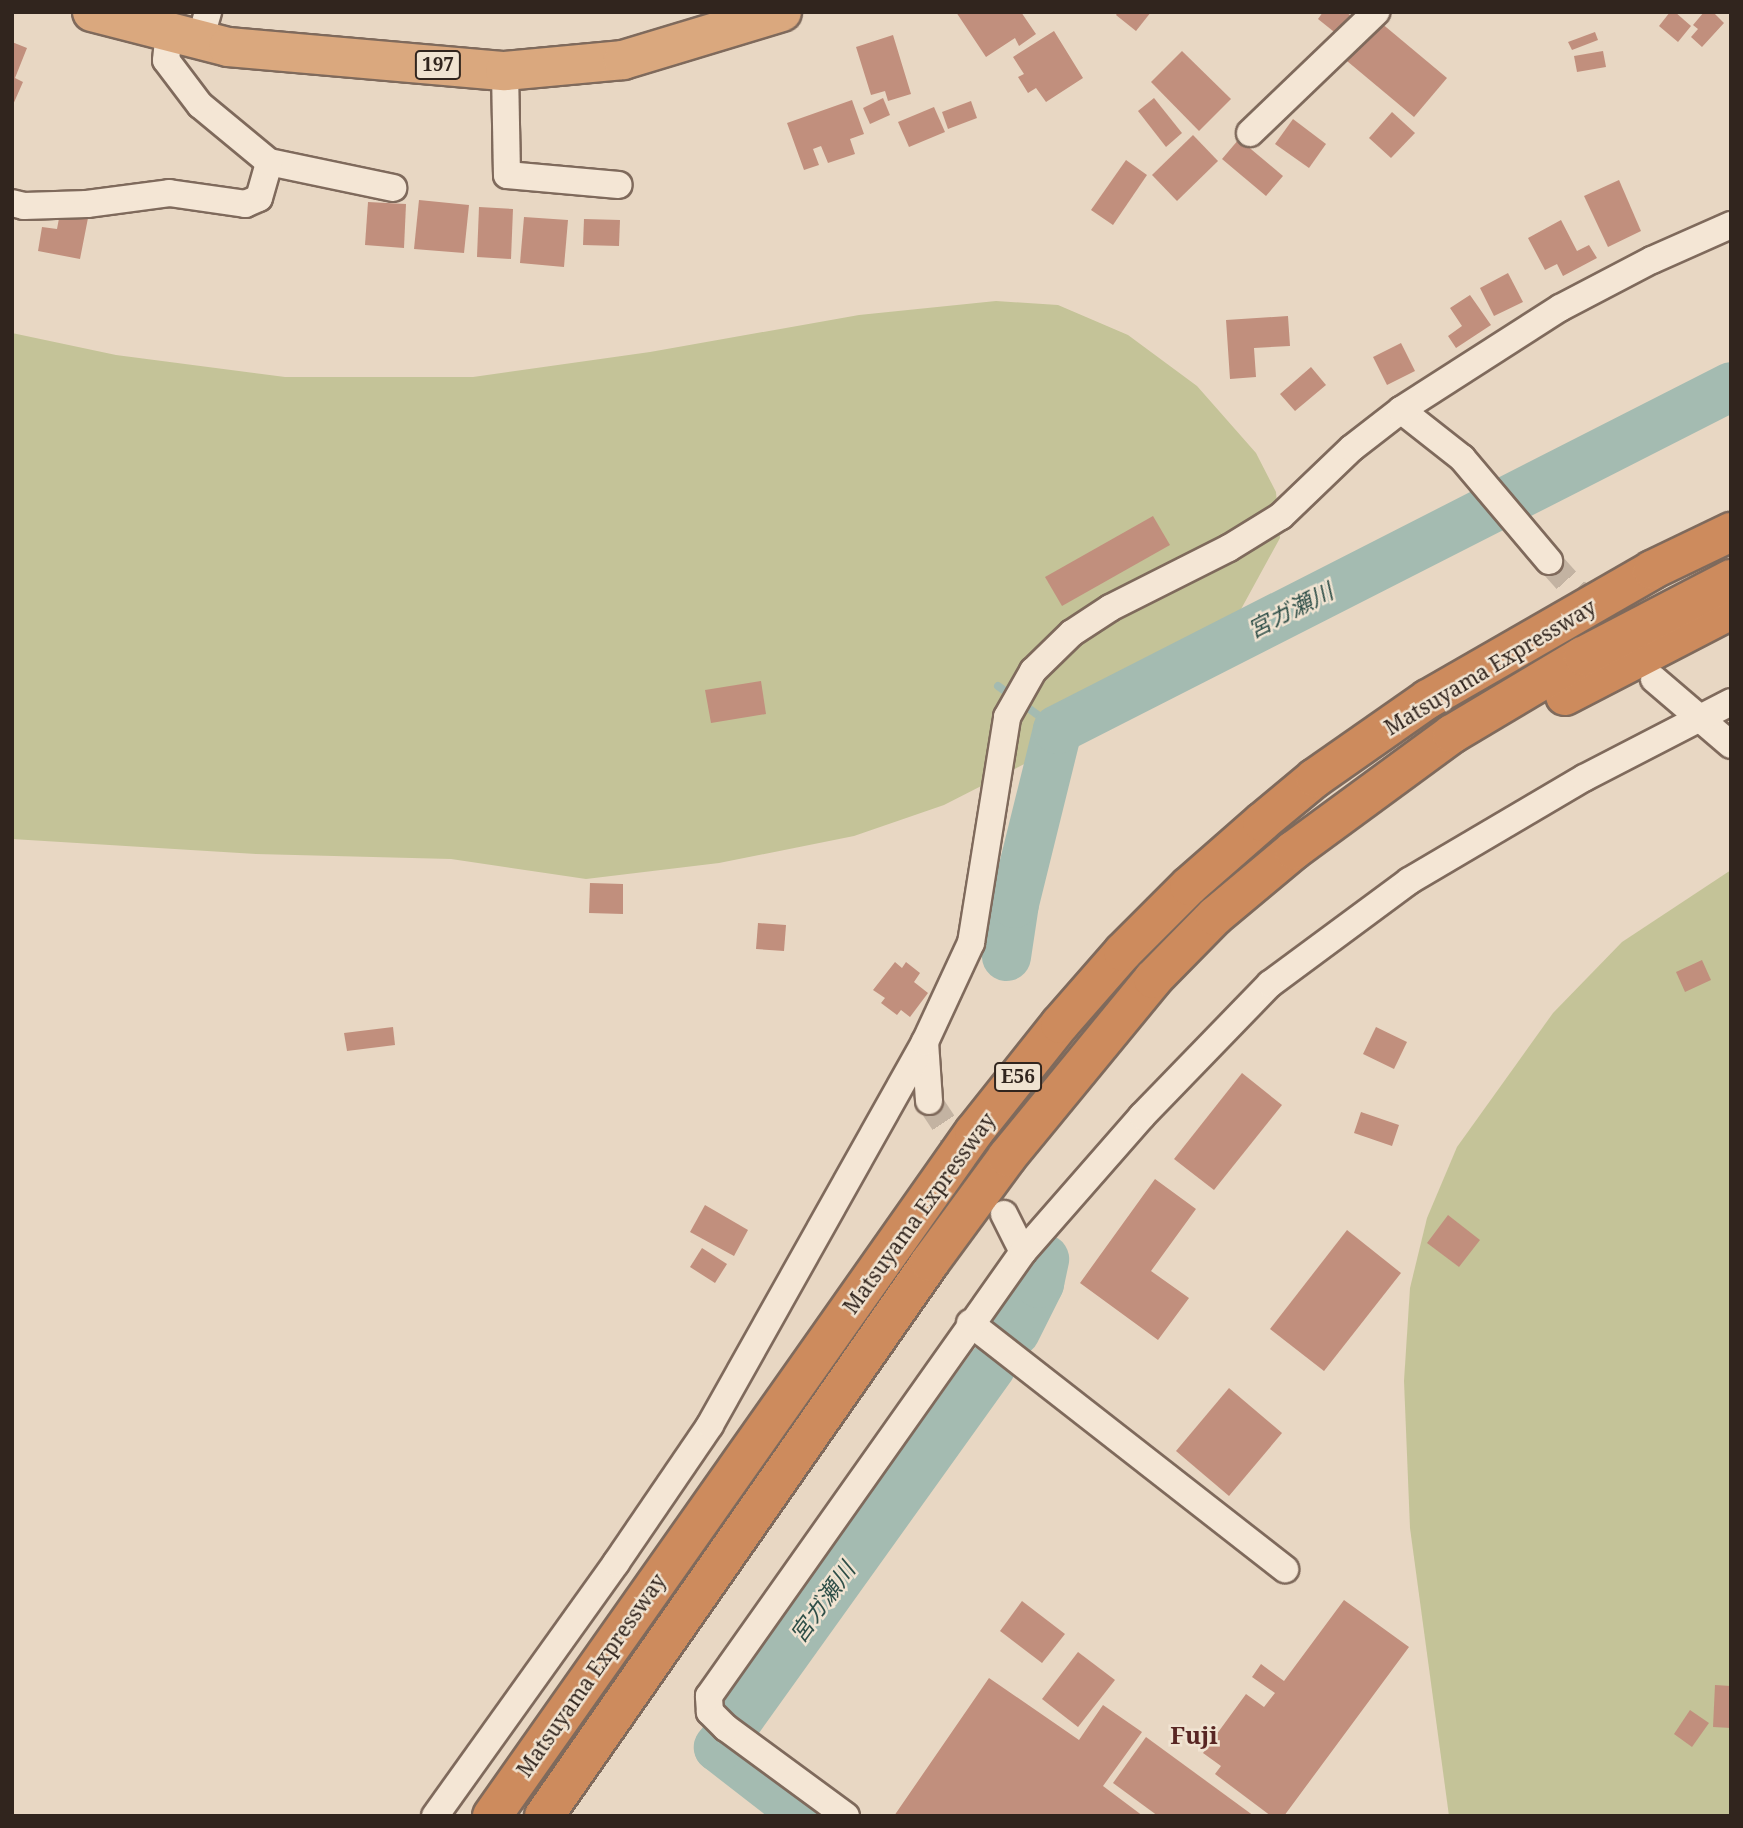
<!DOCTYPE html>
<meta charset="utf-8">
<style>
body{margin:0}
#map{position:relative;width:1743px;height:1828px;overflow:hidden;background:#e8d7c3;font-family:"Noto Serif","Noto Sans JP",serif}
div>[style]{position:absolute}
[style*='--x']{left:calc(var(--x)*1px);top:calc(var(--y)*1px);width:calc(var(--w)*1px);rotate:calc(var(--a)*1deg)}
.green>*{inset:0;background:#c4c398}
.stream>*{height:8px;margin:-4px;padding:0 4px;transform-origin:4px;border-radius:4px;background:#a4bbb1}
.river>*{height:49px;margin:-24.5px;padding:0 24.5px;transform-origin:24.5px;border-radius:24.5px;background:#a4bbb1}
.building>*{inset:0;background:#c18f7d}
.minor-tunnel>*{height:26px;margin-top:-13px;transform-origin:0;background:repeating-linear-gradient(90deg,#c3b3a2 0 26px,transparent 0 39px)}
.roads{filter:drop-shadow(2px 0 #7f6a5c) drop-shadow(-2px 0 #7f6a5c) drop-shadow(0 2px #7f6a5c) drop-shadow(0 -2px #7f6a5c)}
.minor>*{height:26px;margin:-13px;padding:0 13px;transform-origin:13px;border-radius:13px;background:#f4e6d5}
.trunk>*{height:38px;margin:-19px;padding:0 19px;transform-origin:19px;border-radius:19px;background:#daa87e}
.motorway>*{height:38px;margin:-19px;padding:0 19px;transform-origin:19px;border-radius:19px;background:#cd8b5d}
span{translate:-50% -50%;white-space:nowrap;text-align:center;line-height:1.15;-webkit-text-stroke:5px #f0e3d1;paint-order:stroke}
.shield-label span{padding:2px 5px;background:#f0e3d1;border:2px solid;border-radius:5px;-webkit-text-stroke-width:0}
.shield-label{font-size:19px;color:#31251e;font-weight:700}
.street-label{font-size:21px;color:#31251e}
.water-label{font-size:23px;color:#2f4f48;font-style:italic}
.quarter-label{font-size:24px;color:#582623;font-weight:700}
.frame{position:absolute;inset:0;border:14px solid #31251e;pointer-events:none}
</style>
<div id="map">
<div class="green">
<i style="clip-path:polygon(996px 301px,1058px 305px,1128px 335px,1197px 386px,1256px 453px,1276px 492px,1280px 538px,1234px 622px,1199px 655px,1160px 686px,1115px 709px,1038px 757px,944px 805px,854px 836px,719px 863px,586px 879px,451px 859px,256px 854px,12px 839px,12px 333px,116px 355px,285px 377px,473px 377px,650px 352px,859px 315px)"></i>
<i style="clip-path:polygon(1731px 870px,1731px 1816px,1449px 1816px,1410px 1528px,1404px 1381px,1410px 1288px,1427px 1218px,1457px 1147px,1553px 1013px,1622px 942px)"></i>
</div>
<div class="stream">
<i style="--x:998;--y:686;--w:73;--a:36.1"></i>
</div>
<div class="river">
<i style="--x:1006;--y:956;--w:54;--a:-81.4"></i>
<i style="--x:1014;--y:903;--w:179;--a:-76.1"></i>
<i style="--x:1057;--y:729;--w:756;--a:-26.97"></i>
<i style="--x:1015;--y:1331;--w:54;--a:-63.4"></i>
<i style="--x:1039;--y:1283;--w:25;--a:-78"></i>
<i style="--x:807;--y:1816;--w:113;--a:-142.2"></i>
<i style="--x:718;--y:1747;--w:469;--a:-54.4"></i>
</div>
<div class="building">
<i style="clip-path:polygon(956px 12px,1021px 12px,1036px 34px,1019px 46px,1015px 38px,986px 57px)"></i>
<i style="clip-path:polygon(1118px 12px,1151px 12px,1136px 31px,1116px 15px)"></i>
<i style="clip-path:polygon(1323px 12px,1346px 12px,1357px 21px,1343px 39px,1318px 19px)"></i>
<i style="clip-path:polygon(1670px 12px,1675px 12px,1691px 26px,1678px 42px,1659px 26px)"></i>
<i style="clip-path:polygon(1704px 12px,1713px 12px,1724px 23px,1702px 47px,1691px 37px,1698px 29px,1693px 25px)"></i>
<i style="clip-path:polygon(1374px 17px,1447px 78px,1414px 117px,1341px 56px)"></i>
<i style="clip-path:polygon(1054px 31px,1083px 78px,1046px 102px,1036px 88px,1028px 93px,1018px 77px,1024px 74px,1013px 57px)"></i>
<i style="clip-path:polygon(1595px 32px,1598px 40px,1572px 50px,1568px 42px)"></i>
<i style="clip-path:polygon(893px 35px,911px 94px,888px 101px,885px 91px,871px 95px,856px 47px)"></i>
<i style="clip-path:polygon(12px 42px,27px 48px,15px 78px,23px 82px,12px 107px)"></i>
<i style="clip-path:polygon(1182px 51px,1231px 99px,1199px 131px,1151px 82px)"></i>
<i style="clip-path:polygon(1603px 51px,1606px 67px,1577px 72px,1574px 56px)"></i>
<i style="clip-path:polygon(883px 98px,890px 115px,870px 124px,863px 108px)"></i>
<i style="clip-path:polygon(1154px 98px,1182px 133px,1166px 147px,1138px 111px)"></i>
<i style="clip-path:polygon(852px 100px,864px 134px,850px 139px,855px 154px,828px 163px,821px 146px,813px 149px,819px 165px,804px 170px,787px 123px)"></i>
<i style="clip-path:polygon(971px 101px,977px 118px,948px 129px,942px 112px)"></i>
<i style="clip-path:polygon(934px 107px,945px 132px,909px 147px,898px 122px)"></i>
<i style="clip-path:polygon(1392px 112px,1415px 133px,1391px 158px,1369px 138px)"></i>
<i style="clip-path:polygon(1293px 119px,1326px 144px,1309px 168px,1275px 144px)"></i>
<i style="clip-path:polygon(1193px 135px,1218px 161px,1177px 201px,1152px 175px)"></i>
<i style="clip-path:polygon(1239px 139px,1283px 176px,1266px 196px,1222px 159px)"></i>
<i style="clip-path:polygon(1126px 160px,1147px 175px,1113px 225px,1091px 210px)"></i>
<i style="clip-path:polygon(1619px 180px,1641px 231px,1608px 247px,1584px 196px)"></i>
<i style="clip-path:polygon(419px 200px,469px 205px,464px 253px,414px 249px)"></i>
<i style="clip-path:polygon(368px 202px,406px 204px,404px 248px,365px 245px)"></i>
<i style="clip-path:polygon(479px 207px,513px 209px,511px 259px,477px 257px)"></i>
<i style="clip-path:polygon(60px 213px,88px 218px,80px 259px,38px 251px,42px 227px,57px 229px)"></i>
<i style="clip-path:polygon(524px 217px,568px 220px,564px 267px,520px 263px)"></i>
<i style="clip-path:polygon(584px 219px,620px 220px,619px 246px,583px 245px)"></i>
<i style="clip-path:polygon(1561px 220px,1577px 251px,1589px 245px,1597px 258px,1563px 276px,1557px 264px,1545px 270px,1528px 238px)"></i>
<i style="clip-path:polygon(1508px 273px,1523px 302px,1494px 316px,1480px 288px)"></i>
<i style="clip-path:polygon(1470px 295px,1491px 325px,1456px 348px,1448px 336px,1462px 326px,1450px 308px)"></i>
<i style="clip-path:polygon(1288px 316px,1290px 346px,1254px 348px,1256px 377px,1230px 379px,1226px 320px)"></i>
<i style="clip-path:polygon(1401px 343px,1415px 371px,1387px 385px,1373px 357px)"></i>
<i style="clip-path:polygon(1311px 367px,1326px 385px,1295px 411px,1280px 394px)"></i>
<i style="clip-path:polygon(1153px 516px,1170px 545px,1062px 606px,1045px 577px)"></i>
<i style="clip-path:polygon(761px 681px,766px 714px,711px 723px,705px 690px)"></i>
<i style="clip-path:polygon(590px 883px,623px 884px,623px 914px,589px 913px)"></i>
<i style="clip-path:polygon(758px 923px,786px 925px,784px 951px,756px 949px)"></i>
<i style="clip-path:polygon(1702px 960px,1711px 980px,1685px 992px,1676px 972px)"></i>
<i style="clip-path:polygon(895px 962px,902px 968px,906px 962px,920px 973px,914px 982px,928px 993px,910px 1017px,901px 1010px,897px 1015px,881px 1003px,885px 998px,873px 990px)"></i>
<i style="clip-path:polygon(393px 1027px,395px 1045px,347px 1051px,344px 1033px)"></i>
<i style="clip-path:polygon(1376px 1027px,1407px 1042px,1394px 1069px,1363px 1054px)"></i>
<i style="clip-path:polygon(1242px 1073px,1282px 1105px,1214px 1190px,1174px 1159px)"></i>
<i style="clip-path:polygon(1361px 1112px,1399px 1125px,1392px 1146px,1354px 1133px)"></i>
<i style="clip-path:polygon(1155px 1179px,1196px 1209px,1151px 1271px,1189px 1298px,1158px 1340px,1080px 1283px)"></i>
<i style="clip-path:polygon(705px 1205px,748px 1230px,734px 1256px,690px 1232px)"></i>
<i style="clip-path:polygon(1448px 1215px,1480px 1240px,1459px 1267px,1427px 1243px)"></i>
<i style="clip-path:polygon(1347px 1230px,1401px 1273px,1324px 1371px,1270px 1329px)"></i>
<i style="clip-path:polygon(702px 1248px,727px 1264px,715px 1283px,690px 1267px)"></i>
<i style="clip-path:polygon(1229px 1388px,1282px 1433px,1229px 1496px,1176px 1451px)"></i>
<i style="clip-path:polygon(1344px 1600px,1409px 1647px,1284px 1816px,1271px 1816px,1215px 1774px,1221px 1766px,1203px 1753px,1246px 1694px,1264px 1707px,1275px 1693px,1252px 1677px,1261px 1664px,1284px 1681px)"></i>
<i style="clip-path:polygon(1022px 1601px,1065px 1634px,1042px 1663px,1000px 1631px)"></i>
<i style="clip-path:polygon(1078px 1652px,1115px 1680px,1078px 1727px,1042px 1699px)"></i>
<i style="clip-path:polygon(989px 1678px,1079px 1740px,1103px 1705px,1142px 1732px,1103px 1786px,1143px 1816px,894px 1816px)"></i>
<i style="clip-path:polygon(1715px 1685px,1731px 1686px,1731px 1728px,1713px 1727px)"></i>
<i style="clip-path:polygon(1690px 1710px,1709px 1723px,1692px 1747px,1674px 1734px)"></i>
<i style="clip-path:polygon(1146px 1737px,1254px 1816px,1158px 1816px,1113px 1783px)"></i>
</div>
<div class="minor-tunnel">
<i style="--x:1549;--y:561;--w:117;--a:48.1"></i>
<i style="--x:929;--y:1101;--w:118;--a:56.4"></i>
</div>
<div class="roads">
<div class="minor">
<i style="--x:200;--y:40;--w:29;--a:-74"></i>
<i style="--x:505;--y:71;--w:104;--a:88.9"></i>
<i style="--x:507;--y:175;--w:112;--a:5.1"></i>
<i style="--x:1250;--y:133;--w:175;--a:-43.8"></i>
<i style="--x:269;--y:162;--w:127;--a:11.8"></i>
<i style="--x:12;--y:203;--w:12;--a:14"></i>
<i style="--x:24;--y:206;--w:63;--a:-1.8"></i>
<i style="--x:87;--y:204;--w:83;--a:-7.6"></i>
<i style="--x:169;--y:193;--w:77;--a:8.2"></i>
<i style="--x:245;--y:204;--w:15;--a:-23"></i>
<i style="--x:259;--y:198;--w:37;--a:-74"></i>
<i style="--x:269;--y:162;--w:89;--a:-140.4"></i>
<i style="--x:200;--y:105;--w:56;--a:-127.1"></i>
<i style="--x:166;--y:60;--w:27;--a:-84"></i>
<i style="--x:1401;--y:410;--w:78;--a:38.2"></i>
<i style="--x:1462;--y:458;--w:135;--a:49.8"></i>
<i style="--x:1654;--y:679;--w:101;--a:40.6"></i>
<i style="--x:925;--y:1042;--w:59;--a:86.1"></i>
<i style="--x:1004;--y:1214;--w:42;--a:63.4"></i>
<i style="--x:970;--y:1323;--w:400;--a:38"></i>
<i style="--x:435;--y:1816;--w:311;--a:-54.4"></i>
<i style="--x:616;--y:1563;--w:167;--a:-55.7"></i>
<i style="--x:710;--y:1425;--w:439;--a:-60.7"></i>
<i style="--x:925;--y:1042;--w:109;--a:-65.1"></i>
<i style="--x:971;--y:943;--w:229;--a:-80.9"></i>
<i style="--x:1007;--y:717;--w:53;--a:-60.5"></i>
<i style="--x:1033;--y:671;--w:54;--a:-44.3"></i>
<i style="--x:1072;--y:633;--w:45;--a:-33.3"></i>
<i style="--x:1110;--y:608;--w:133;--a:-26.8"></i>
<i style="--x:1229;--y:548;--w:61;--a:-31.6"></i>
<i style="--x:1281;--y:516;--w:98;--a:-43.8"></i>
<i style="--x:1352;--y:448;--w:62;--a:-37.8"></i>
<i style="--x:1401;--y:410;--w:189;--a:-32.7"></i>
<i style="--x:1560;--y:308;--w:104;--a:-27.6"></i>
<i style="--x:1652;--y:260;--w:86;--a:-23.9"></i>
<i style="--x:846;--y:1816;--w:149;--a:-143.7"></i>
<i style="--x:726;--y:1728;--w:23;--a:-135"></i>
<i style="--x:710;--y:1712;--w:16;--a:-94"></i>
<i style="--x:709;--y:1696;--w:544;--a:-54.73"></i>
<i style="--x:1023;--y:1252;--w:181;--a:-48.8"></i>
<i style="--x:1142;--y:1116;--w:184;--a:-45.9"></i>
<i style="--x:1270;--y:984;--w:173;--a:-36.5"></i>
<i style="--x:1409;--y:881;--w:203;--a:-30.5"></i>
<i style="--x:1584;--y:778;--w:165;--a:-27.3"></i>
</div>
<div class="trunk">
<i style="--x:92;--y:12;--w:140;--a:14.4"></i>
<i style="--x:228;--y:47;--w:278;--a:5"></i>
<i style="--x:505;--y:71;--w:119;--a:-5.3"></i>
<i style="--x:623;--y:60;--w:166;--a:-16.8"></i>
</div>
<div class="motorway">
<i style="--x:1565;--y:696;--w:187;--a:-27.4"></i>
<i style="--x:492;--y:1816;--w:837;--a:-54.83"></i>
<i style="--x:974;--y:1132;--w:138;--a:-51.5"></i>
<i style="--x:1060;--y:1024;--w:96;--a:-48.8"></i>
<i style="--x:1123;--y:952;--w:93;--a:-45"></i>
<i style="--x:1189;--y:886;--w:97;--a:-41.2"></i>
<i style="--x:1262;--y:822;--w:69;--a:-39.7"></i>
<i style="--x:1315;--y:778;--w:138;--a:-35"></i>
<i style="--x:1428;--y:699;--w:258;--a:-29.9"></i>
<i style="--x:1652;--y:570;--w:88;--a:-25.7"></i>
<i style="--x:544;--y:1816;--w:675;--a:-55.13"></i>
<i style="--x:930;--y:1262;--w:130;--a:-53.7"></i>
<i style="--x:1007;--y:1157;--w:230;--a:-50.6"></i>
<i style="--x:1153;--y:979;--w:88;--a:-45.5"></i>
<i style="--x:1215;--y:916;--w:103;--a:-39.9"></i>
<i style="--x:1294;--y:850;--w:196;--a:-36.3"></i>
<i style="--x:1452;--y:734;--w:152;--a:-30.8"></i>
<i style="--x:1583;--y:656;--w:167;--a:-27.5"></i>
</div>
</div>
<div class="shield-label">
<span style="left:438px;top:65px">197</span>
<span style="left:1018px;top:1077px">E56</span>
</div>
<div class="street-label">
<span style="left:1490px;top:667px;rotate:-31deg">Matsuyama Expressway</span>
<span style="left:919px;top:1213px;rotate:-54deg">Matsuyama Expressway</span>
<span style="left:591px;top:1675px;rotate:-55deg">Matsuyama Expressway</span>
</div>
<div class="water-label">
<span style="left:1290px;top:610px;rotate:-27deg">宮ガ瀬川</span>
<span style="left:822px;top:1602px;rotate:-54deg">宮ガ瀬川</span>
</div>
<div class="quarter-label">
<span style="left:1194px;top:1735px">Fuji</span>
</div>
<div class="frame"></div>
</div>
